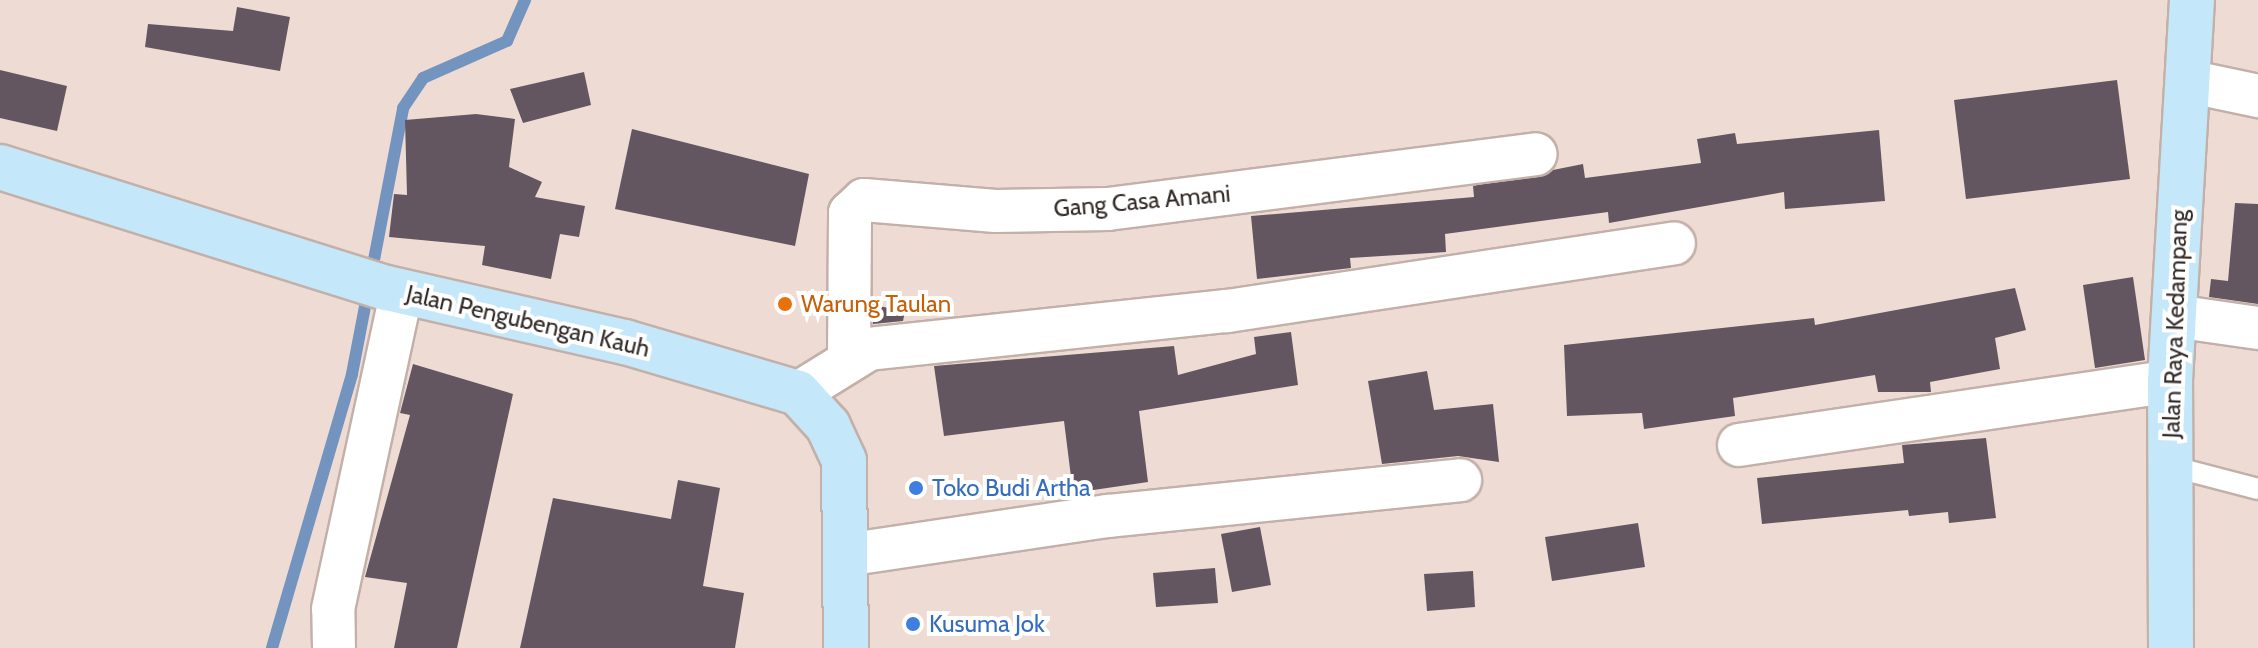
<!DOCTYPE html>
<style>
body{margin:0}
#map{position:relative;width:2258px;height:648px;overflow:hidden;background:#eedcd4;font-family:Cabin,sans-serif}
div>[style]{position:absolute}
[style*='--x']{left:calc(var(--x)*1px);top:calc(var(--y)*1px);width:calc(var(--w)*1px);rotate:calc(var(--a)*1deg)}
.stream>*{height:12px;margin:-6px;padding:0 6px;transform-origin:6px;border-radius:6px;background:#7394be}
.building>*{inset:0;background:#635660}
.roads{filter:drop-shadow(2px 0 #c2b0a9) drop-shadow(-2px 0 #c2b0a9) drop-shadow(0 2px #c2b0a9) drop-shadow(0 -2px #c2b0a9)}
.lane>*{height:20px;margin:-10px;padding:0 10px;transform-origin:10px;border-radius:10px;background:#fff}
.street>*{height:42px;margin:-21px;padding:0 21px;transform-origin:21px;border-radius:21px;background:#fff}
.secondary>*{height:44px;margin:-22px;padding:0 22px;transform-origin:22px;border-radius:22px;background:#c4e7f9}
.dots>*{width:22px;height:22px;translate:-50% -50%;box-sizing:border-box;border:4px solid #fff;border-radius:50%}
span{translate:-50% -50%;white-space:nowrap;text-align:center;line-height:1.15;-webkit-text-stroke:8px #fff;paint-order:stroke}
.street-label{font-size:24px;color:#312a27}
.food-label{font-size:24px;color:#c56008}
.left{translate:0 -50%;text-align:left}
.shop-label{font-size:24px;color:#366cbe}
</style>
<div id="map">
<div class="stream">
<i style="--x:272;--y:648;--w:285;--a:-73.7"></i>
<i style="--x:352;--y:374;--w:271;--a:-79.1"></i>
<i style="--x:403;--y:108;--w:36;--a:-56"></i>
<i style="--x:423;--y:78;--w:92;--a:-23.8"></i>
<i style="--x:507;--y:41;--w:45;--a:-66.3"></i>
</div>
<div class="building">
<i style="clip-path:polygon(237px 7px,290px 17px,280px 71px,145px 47px,148px 24px,233px 31px)"></i>
<i style="clip-path:polygon(0 70px,67px 86px,57px 131px,0 118px)"></i>
<i style="clip-path:polygon(584px 72px,591px 105px,523px 123px,510px 89px)"></i>
<i style="clip-path:polygon(2117px 80px,2130px 179px,1966px 199px,1954px 100px)"></i>
<i style="clip-path:polygon(476px 114px,515px 119px,509px 167px,542px 182px,535px 197px,585px 206px,579px 237px,560px 234px,551px 279px,482px 265px,485px 246px,389px 237px,394px 194px,407px 195px,405px 120px)"></i>
<i style="clip-path:polygon(632px 129px,809px 174px,795px 246px,615px 209px)"></i>
<i style="clip-path:polygon(1879px 130px,1885px 201px,1785px 209px,1784px 192px,1609px 223px,1608px 212px,1445px 234px,1446px 252px,1350px 258px,1351px 268px,1257px 279px,1251px 216px,1474px 197px,1473px 186px,1583px 164px,1585px 178px,1701px 163px,1697px 139px,1735px 133px,1737px 144px)"></i>
<i style="clip-path:polygon(2235px 203px,2258px 204px,2258px 304px,2209px 297px,2211px 279px,2228px 281px)"></i>
<i style="clip-path:polygon(2133px 277px,2145px 360px,2095px 368px,2083px 285px)"></i>
<i style="clip-path:polygon(2015px 288px,2026px 330px,1995px 338px,2000px 369px,1930px 382px,1931px 392px,1878px 392px,1875px 375px,1733px 398px,1735px 416px,1644px 429px,1642px 413px,1567px 416px,1564px 345px,1814px 318px,1815px 325px)"></i>
<i style="clip-path:polygon(873px 305px,905px 311px,903px 321px,873px 324px)"></i>
<i style="clip-path:polygon(1291px 332px,1298px 385px,1139px 411px,1148px 482px,1073px 493px,1064px 421px,944px 436px,934px 366px,1174px 346px,1178px 375px,1256px 354px,1254px 337px)"></i>
<i style="clip-path:polygon(413px 364px,513px 394px,457px 648px,394px 648px,407px 583px,365px 577px,410px 415px,400px 413px)"></i>
<i style="clip-path:polygon(1427px 371px,1434px 410px,1493px 404px,1499px 462px,1458px 456px,1382px 464px,1368px 381px)"></i>
<i style="clip-path:polygon(1986px 438px,1996px 518px,1949px 523px,1948px 512px,1909px 516px,1908px 510px,1762px 524px,1757px 478px,1904px 463px,1902px 445px)"></i>
<i style="clip-path:polygon(678px 480px,720px 488px,703px 586px,744px 593px,735px 648px,520px 648px,553px 498px,671px 519px)"></i>
<i style="clip-path:polygon(1638px 523px,1645px 567px,1552px 581px,1545px 537px)"></i>
<i style="clip-path:polygon(1260px 527px,1271px 585px,1232px 592px,1221px 534px)"></i>
<i style="clip-path:polygon(1215px 568px,1218px 603px,1156px 607px,1153px 573px)"></i>
<i style="clip-path:polygon(1473px 571px,1475px 607px,1427px 611px,1424px 574px)"></i>
</div>
<div class="roads">
<div class="lane">
<i style="--x:2170;--y:466;--w:91;--a:14.6"></i>
</div>
<div class="street">
<i style="--x:2187;--y:81;--w:73;--a:11.9"></i>
<i style="--x:2174;--y:316;--w:85;--a:8.1"></i>
<i style="--x:849;--y:359;--w:146;--a:-89.6"></i>
<i style="--x:850;--y:213;--w:19;--a:-43"></i>
<i style="--x:864;--y:200;--w:132;--a:4.8"></i>
<i style="--x:996;--y:211;--w:112;--a:-1"></i>
<i style="--x:1108;--y:209;--w:431;--a:-7.3"></i>
<i style="--x:798;--y:393;--w:84;--a:-31.8"></i>
<i style="--x:869;--y:349;--w:360;--a:-6.1"></i>
<i style="--x:1227;--y:311;--w:452;--a:-8.6"></i>
<i style="--x:1739;--y:445;--w:436;--a:-8.4"></i>
<i style="--x:846;--y:555;--w:265;--a:-8.5"></i>
<i style="--x:1108;--y:516;--w:354;--a:-5.8"></i>
<i style="--x:334;--y:648;--w:39;--a:-91"></i>
<i style="--x:333;--y:609;--w:325;--a:-77.8"></i>
</div>
<div class="secondary">
<i style="--x:0;--y:167;--w:405;--a:17.4"></i>
<i style="--x:387;--y:288;--w:244;--a:12.8"></i>
<i style="--x:625;--y:342;--w:180;--a:16.4"></i>
<i style="--x:798;--y:393;--w:45;--a:47.7"></i>
<i style="--x:828;--y:426;--w:38;--a:65"></i>
<i style="--x:844;--y:461;--w:187;--a:89.4"></i>
<i style="--x:2171;--y:648;--w:267;--a:-90.2"></i>
<i style="--x:2170;--y:381;--w:382;--a:-86.7"></i>
</div>
</div>
<div class="dots">
<i style="left:785px;top:304px;background:#e8710a"></i>
<i style="left:916px;top:488px;background:#3f7fe0"></i>
<i style="left:913px;top:624px;background:#3f7fe0"></i>
</div>
<div class="street-label">
<span style="left:1142px;top:201px;rotate:-5deg">Gang Casa Amani</span>
<span style="left:528px;top:321px;rotate:13deg">Jalan Pengubengan Kauh</span>
<span style="left:2175px;top:324px;rotate:-88deg">Jalan Raya Kedampang</span>
</div>
<div class="food-label">
<span class="left" style="left:801px;top:304px">Warung Taulan</span>
</div>
<div class="shop-label">
<span class="left" style="left:932px;top:488px">Toko Budi Artha</span>
<span class="left" style="left:929px;top:624px">Kusuma Jok</span>
</div>
</div>
